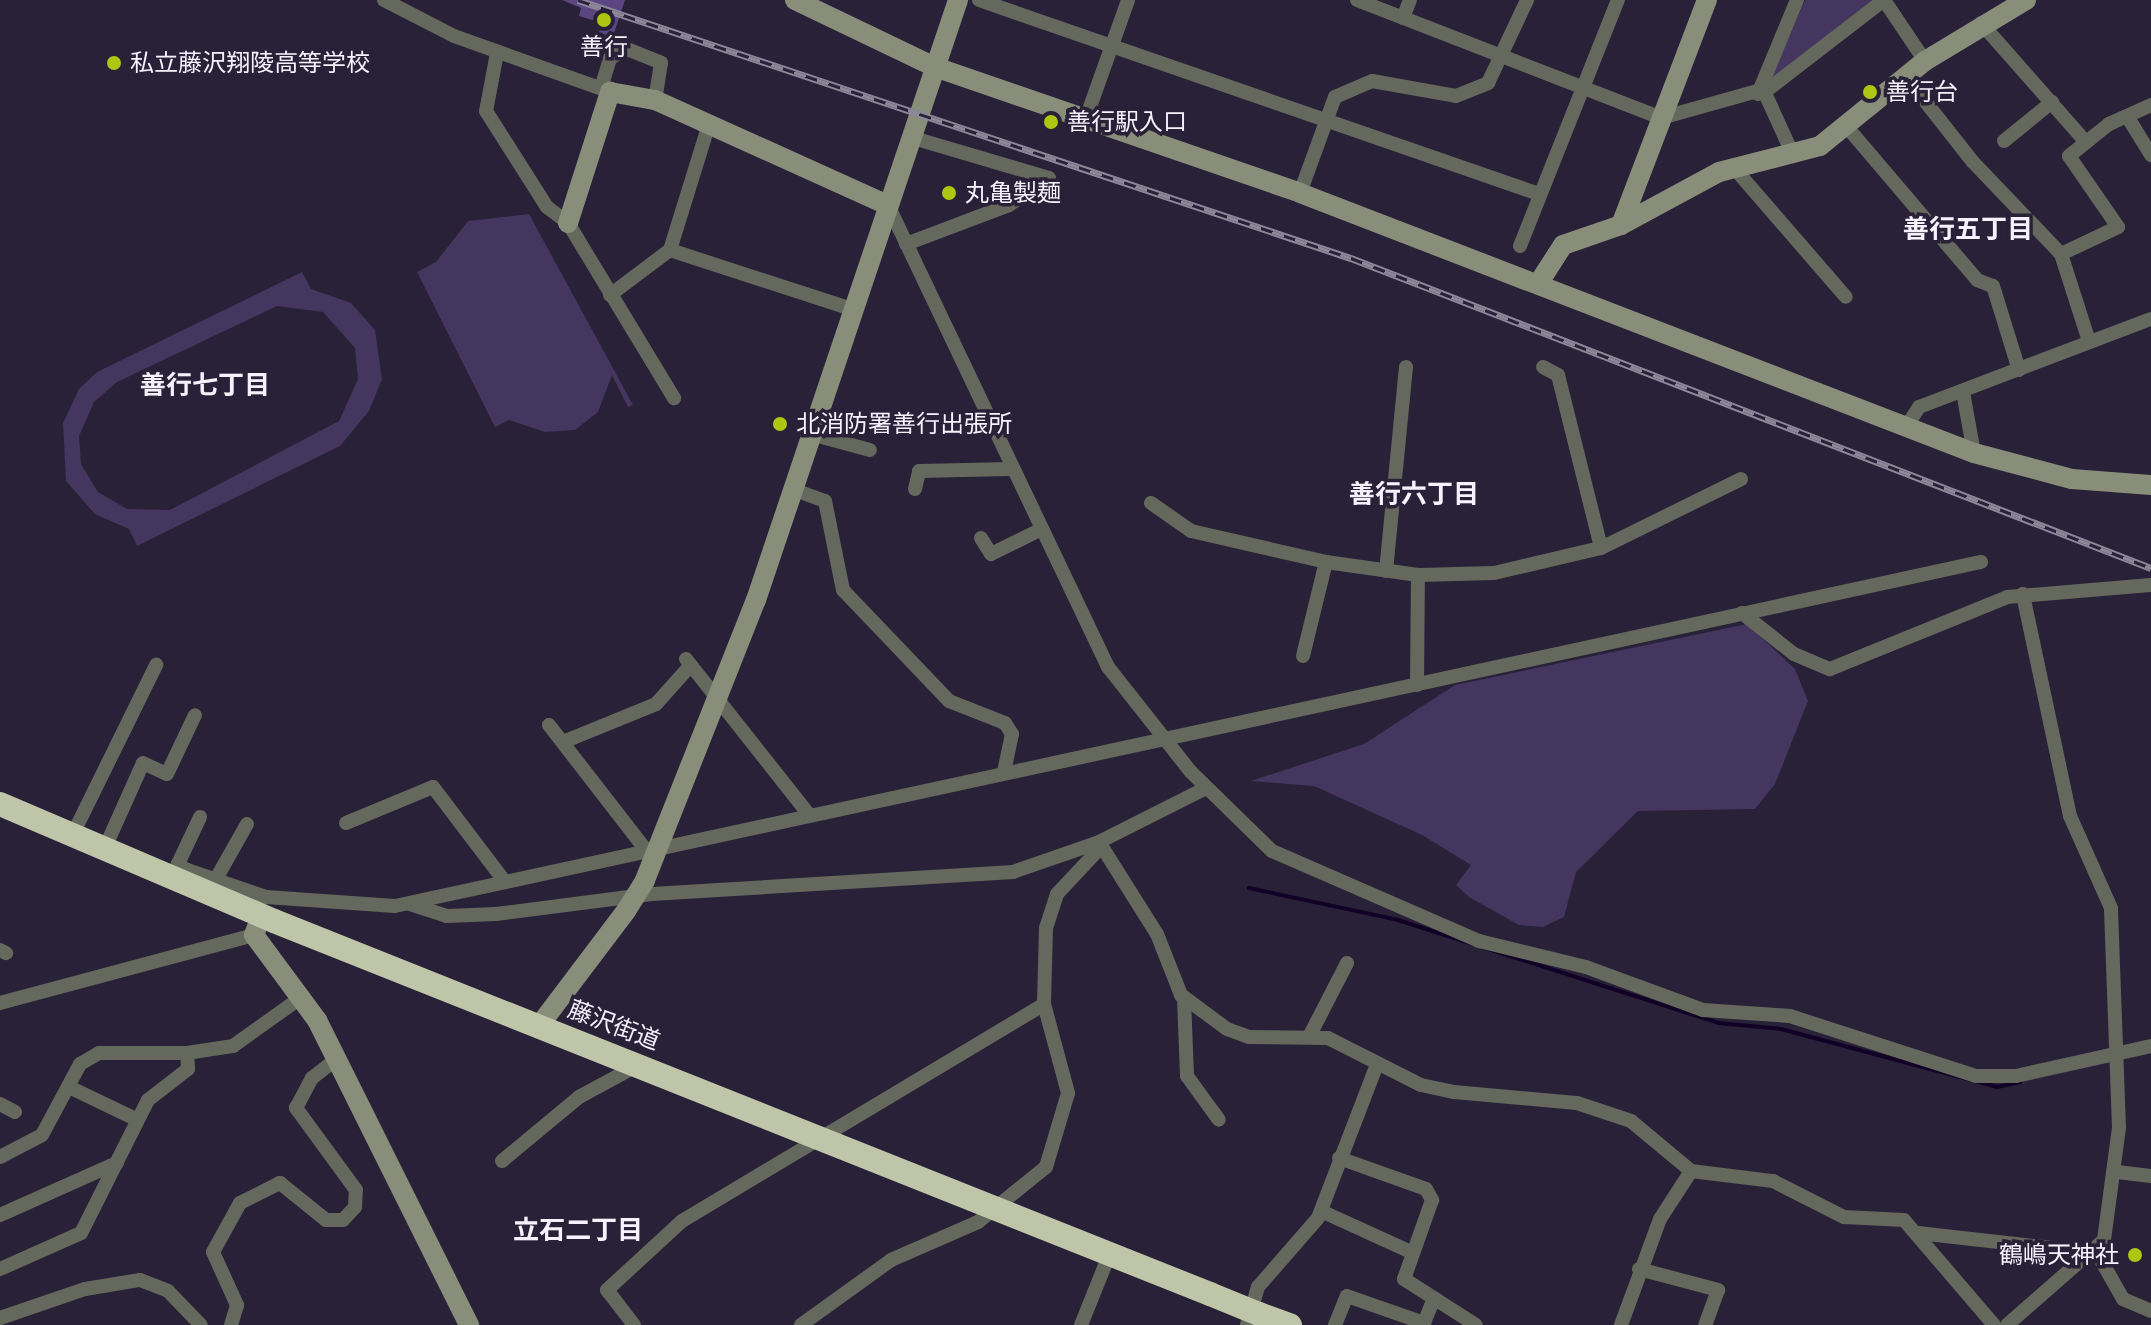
<!DOCTYPE html>
<meta charset="utf-8">
<style>
body{margin:0}
#map{position:relative;width:2151px;height:1325px;overflow:hidden;background:#282137;font-family:Raleway,"Noto Sans JP",sans-serif}
div>[style]{position:absolute}
[style*='--x']{left:calc(var(--x)*1px);top:calc(var(--y)*1px);width:calc(var(--w)*1px);rotate:calc(var(--a)*1deg)}
.green>*{inset:0;background:#44365e}
.stream>*{height:4px;margin:-2px;padding:0 2px;transform-origin:2px;border-radius:2px;background:#110127}
.building>*{inset:0;background:#5c4682}
.street>*{height:14px;margin:-7px;padding:0 7px;transform-origin:7px;border-radius:7px;background:#65685c}
.secondary>*{height:20px;margin:-10px;padding:0 10px;transform-origin:10px;border-radius:10px;background:#898e7b}
.highway>*{height:24px;margin:-12px;padding:0 12px;transform-origin:12px;border-radius:12px;background:#bec5a8}
.rail>*{height:7px;margin-top:-3.5px;transform-origin:0;background:repeating-linear-gradient(90deg,#282137 0 12px,#8d8899 0 24px);box-sizing:border-box;border-block:2px solid #8d8899}
.secondary-bridge>*{height:20px;margin:-10px;padding:0 10px;transform-origin:10px;border-radius:10px;background:#898e7b}
.highway-bridge>*{height:24px;margin:-12px;padding:0 12px;transform-origin:12px;border-radius:12px;background:#bec5a8}
.dots>*{width:22px;height:22px;translate:-50% -50%;box-sizing:border-box;border:4px solid #282137;border-radius:50%}
span{translate:-50% -50%;white-space:nowrap;text-align:center;line-height:1.15;-webkit-text-stroke:7px #282137;paint-order:stroke}
.poi-label{font-size:24px;color:#f5f2fe}
.left{translate:0 -50%;text-align:left}
.right{translate:-100% -50%;text-align:right}
.street-label{font-size:24px;color:#f5f2fe}
.neighbourhood-label{font-size:26px;color:#f5f2fe;font-weight:700}
</style>
<div id="map">
<div class="green">
<i style="clip-path:polygon(1805px 0,1873px 0,1774px 77px,1772px 76px)"></i>
<i style="clip-path:polygon(529px 214px,633px 405px,628px 407px,612px 375px,598px 412px,575px 430px,545px 432px,509px 420px,495px 427px,417px 272px,436px 262px,468px 221px)"></i>
<i style="clip-path:polygon(evenodd,302px 272px,311px 289px,351px 303px,375px 330px,382px 379px,369px 411px,340px 446px,137px 546px,129px 529px,95px 514px,66px 481px,63px 423px,79px 389px,97px 372px,302px 272px,277px 306px,323px 312px,355px 348px,358px 379px,339px 421px,170px 510px,127px 509px,98px 492px,81px 464px,79px 436px,94px 402px,117px 382px,277px 306px)"></i>
<i style="clip-path:polygon(1747px 624px,1795px 669px,1808px 701px,1775px 784px,1755px 809px,1638px 811px,1576px 872px,1564px 917px,1543px 927px,1519px 925px,1469px 897px,1456px 885px,1471px 865px,1422px 835px,1314px 786px,1251px 781px,1364px 744px,1455px 685px)"></i>
</div>
<div class="stream">
<i style="--x:1249;--y:888;--w:152;--a:12.1"></i>
<i style="--x:1398;--y:920;--w:336;--a:17.8"></i>
<i style="--x:1718;--y:1023;--w:63;--a:5.4"></i>
<i style="--x:1781;--y:1029;--w:224;--a:15"></i>
<i style="--x:1997;--y:1087;--w:24;--a:-12"></i>
</div>
<div class="building">
<i style="clip-path:polygon(562px 0,625px 0,612px 39px,598px 35px,602px 23px,579px 16px,581px 8px)"></i>
</div>
<div class="street">
<i style="--x:384;--y:0;--w:79;--a:27.2"></i>
<i style="--x:454;--y:36;--w:166;--a:19.7"></i>
<i style="--x:979;--y:0;--w:593;--a:19.11"></i>
<i style="--x:1357;--y:0;--w:326;--a:21.2"></i>
<i style="--x:1661;--y:118;--w:114;--a:-15.7"></i>
<i style="--x:1771;--y:87;--w:143;--a:-37.6"></i>
<i style="--x:1884;--y:0;--w:73;--a:56.1"></i>
<i style="--x:1403;--y:18;--w:19;--a:-69"></i>
<i style="--x:1981;--y:23;--w:159;--a:48.6"></i>
<i style="--x:497;--y:53;--w:59;--a:100.7"></i>
<i style="--x:486;--y:111;--w:114;--a:57.6"></i>
<i style="--x:547;--y:207;--w:26;--a:37"></i>
<i style="--x:568;--y:223;--w:205;--a:58.8"></i>
<i style="--x:1906;--y:77;--w:108;--a:51.8"></i>
<i style="--x:1973;--y:162;--w:127;--a:46.3"></i>
<i style="--x:2061;--y:254;--w:91;--a:72.2"></i>
<i style="--x:601;--y:88;--w:31;--a:-73"></i>
<i style="--x:610;--y:58;--w:19;--a:-28"></i>
<i style="--x:627;--y:49;--w:37;--a:22"></i>
<i style="--x:661;--y:63;--w:37;--a:99"></i>
<i style="--x:1764;--y:91;--w:70;--a:65.6"></i>
<i style="--x:1758;--y:94;--w:102;--a:-67.5"></i>
<i style="--x:2127;--y:116;--w:46;--a:58.4"></i>
<i style="--x:1085;--y:121;--w:128;--a:-70.4"></i>
<i style="--x:1847;--y:127;--w:201;--a:49.6"></i>
<i style="--x:1977;--y:280;--w:17;--a:21"></i>
<i style="--x:1993;--y:286;--w:88;--a:72.8"></i>
<i style="--x:2004;--y:141;--w:62;--a:-39.1"></i>
<i style="--x:1735;--y:169;--w:169;--a:49.1"></i>
<i style="--x:1300;--y:193;--w:102;--a:-70"></i>
<i style="--x:1335;--y:97;--w:40;--a:-23.4"></i>
<i style="--x:1372;--y:81;--w:85;--a:10.1"></i>
<i style="--x:1456;--y:96;--w:35;--a:-22"></i>
<i style="--x:1488;--y:83;--w:92;--a:-64.8"></i>
<i style="--x:888;--y:205;--w:512;--a:64.54"></i>
<i style="--x:1108;--y:667;--w:134;--a:51.7"></i>
<i style="--x:1191;--y:772;--w:113;--a:44.3"></i>
<i style="--x:1272;--y:851;--w:226;--a:23.5"></i>
<i style="--x:1479;--y:941;--w:110;--a:13.7"></i>
<i style="--x:1586;--y:967;--w:125;--a:20.2"></i>
<i style="--x:1703;--y:1010;--w:87;--a:3.9"></i>
<i style="--x:1790;--y:1016;--w:195;--a:17.9"></i>
<i style="--x:1976;--y:1076;--w:40;--a:0"></i>
<i style="--x:2016;--y:1076;--w:138;--a:-12.5"></i>
<i style="--x:906;--y:244;--w:110;--a:-20.7"></i>
<i style="--x:1009;--y:205;--w:48;--a:-34"></i>
<i style="--x:1049;--y:178;--w:145;--a:-163.6"></i>
<i style="--x:1520;--y:246;--w:265;--a:-68.3"></i>
<i style="--x:670;--y:250;--w:191;--a:18"></i>
<i style="--x:2061;--y:254;--w:63;--a:-25.3"></i>
<i style="--x:2118;--y:227;--w:86;--a:-124.6"></i>
<i style="--x:2069;--y:156;--w:51;--a:-38.7"></i>
<i style="--x:2109;--y:124;--w:46;--a:-24.3"></i>
<i style="--x:610;--y:295;--w:75;--a:-36.9"></i>
<i style="--x:670;--y:250;--w:129;--a:-72.8"></i>
<i style="--x:1543;--y:367;--w:17;--a:28"></i>
<i style="--x:1558;--y:375;--w:178;--a:76"></i>
<i style="--x:1963;--y:392;--w:62;--a:79.8"></i>
<i style="--x:1906;--y:427;--w:24;--a:-57"></i>
<i style="--x:1919;--y:407;--w:248;--a:-20.8"></i>
<i style="--x:811;--y:434;--w:61;--a:15.2"></i>
<i style="--x:792;--y:489;--w:35;--a:20"></i>
<i style="--x:825;--y:501;--w:91;--a:78.6"></i>
<i style="--x:843;--y:590;--w:153;--a:46.3"></i>
<i style="--x:949;--y:701;--w:60;--a:21.4"></i>
<i style="--x:1005;--y:723;--w:13;--a:58"></i>
<i style="--x:1012;--y:734;--w:40;--a:102"></i>
<i style="--x:915;--y:489;--w:18;--a:-77"></i>
<i style="--x:919;--y:471;--w:91;--a:-1.3"></i>
<i style="--x:1151;--y:503;--w:49;--a:35"></i>
<i style="--x:1191;--y:531;--w:139;--a:12.9"></i>
<i style="--x:1326;--y:562;--w:93;--a:8"></i>
<i style="--x:1418;--y:575;--w:76;--a:-1.5"></i>
<i style="--x:1494;--y:573;--w:110;--a:-13.2"></i>
<i style="--x:1601;--y:548;--w:156;--a:-26.2"></i>
<i style="--x:981;--y:538;--w:19;--a:58"></i>
<i style="--x:991;--y:554;--w:55;--a:-26.1"></i>
<i style="--x:1386;--y:571;--w:205;--a:-84.4"></i>
<i style="--x:1742;--y:613;--w:66;--a:38.3"></i>
<i style="--x:1794;--y:654;--w:39;--a:23"></i>
<i style="--x:1830;--y:669;--w:191;--a:-22.1"></i>
<i style="--x:2007;--y:597;--w:144;--a:-4.8"></i>
<i style="--x:1303;--y:656;--w:97;--a:-76.3"></i>
<i style="--x:686;--y:659;--w:199;--a:51.7"></i>
<i style="--x:1417;--y:685;--w:110;--a:-89.5"></i>
<i style="--x:549;--y:725;--w:158;--a:52.2"></i>
<i style="--x:563;--y:742;--w:100;--a:-22.2"></i>
<i style="--x:656;--y:704;--w:52;--a:-48.1"></i>
<i style="--x:346;--y:823;--w:94;--a:-22.5"></i>
<i style="--x:433;--y:787;--w:119;--a:52.8"></i>
<i style="--x:72;--y:836;--w:191;--a:-63.8"></i>
<i style="--x:1099;--y:842;--w:109;--a:57.8"></i>
<i style="--x:1157;--y:934;--w:66;--a:68.5"></i>
<i style="--x:1181;--y:995;--w:57;--a:36.5"></i>
<i style="--x:1227;--y:1029;--w:23;--a:20"></i>
<i style="--x:1249;--y:1037;--w:79;--a:0.7"></i>
<i style="--x:1328;--y:1038;--w:104;--a:26.8"></i>
<i style="--x:1421;--y:1085;--w:34;--a:12"></i>
<i style="--x:1454;--y:1092;--w:123;--a:5.1"></i>
<i style="--x:1577;--y:1103;--w:57;--a:18.4"></i>
<i style="--x:1631;--y:1121;--w:78;--a:39.8"></i>
<i style="--x:1691;--y:1171;--w:83;--a:7"></i>
<i style="--x:1773;--y:1181;--w:80;--a:26.9"></i>
<i style="--x:1844;--y:1217;--w:60;--a:2.9"></i>
<i style="--x:1904;--y:1220;--w:138;--a:49.4"></i>
<i style="--x:104;--y:850;--w:95;--a:-65.9"></i>
<i style="--x:143;--y:763;--w:26;--a:25"></i>
<i style="--x:167;--y:774;--w:65;--a:-64.6"></i>
<i style="--x:185;--y:869;--w:9;--a:-144"></i>
<i style="--x:178;--y:864;--w:52;--a:-64.9"></i>
<i style="--x:216;--y:879;--w:63;--a:-60.6"></i>
<i style="--x:180;--y:882;--w:14;--a:-69"></i>
<i style="--x:185;--y:869;--w:86;--a:19.1"></i>
<i style="--x:266;--y:897;--w:129;--a:4"></i>
<i style="--x:395;--y:906;--w:1623;--a:-12.24"></i>
<i style="--x:410;--y:904;--w:39;--a:18"></i>
<i style="--x:447;--y:916;--w:49;--a:-2.3"></i>
<i style="--x:496;--y:914;--w:157;--a:-7.3"></i>
<i style="--x:652;--y:894;--w:362;--a:-3.5"></i>
<i style="--x:1013;--y:872;--w:91;--a:-19.2"></i>
<i style="--x:1099;--y:842;--w:120;--a:-26.8"></i>
<i style="--x:0;--y:950;--w:7;--a:27"></i>
<i style="--x:1184;--y:998;--w:78;--a:87.8"></i>
<i style="--x:1187;--y:1076;--w:54;--a:54"></i>
<i style="--x:0;--y:1003;--w:263;--a:-15"></i>
<i style="--x:1310;--y:1035;--w:81;--a:-62.8"></i>
<i style="--x:187;--y:1053;--w:47;--a:-8.7"></i>
<i style="--x:233;--y:1046;--w:86;--a:-35.5"></i>
<i style="--x:69;--y:1087;--w:76;--a:25.6"></i>
<i style="--x:0;--y:1104;--w:17;--a:28"></i>
<i style="--x:0;--y:1157;--w:47;--a:-27.6"></i>
<i style="--x:42;--y:1135;--w:81;--a:-61.8"></i>
<i style="--x:80;--y:1064;--w:22;--a:-30"></i>
<i style="--x:99;--y:1053;--w:88;--a:0"></i>
<i style="--x:187;--y:1053;--w:16;--a:86"></i>
<i style="--x:188;--y:1069;--w:51;--a:142.2"></i>
<i style="--x:148;--y:1100;--w:149;--a:116.7"></i>
<i style="--x:81;--y:1233;--w:89;--a:156"></i>
<i style="--x:1339;--y:1158;--w:92;--a:19.6"></i>
<i style="--x:1426;--y:1189;--w:13;--a:61"></i>
<i style="--x:1432;--y:1200;--w:84;--a:109.5"></i>
<i style="--x:1404;--y:1279;--w:85;--a:32.6"></i>
<i style="--x:502;--y:1161;--w:100;--a:-39.7"></i>
<i style="--x:579;--y:1097;--w:67;--a:-28.5"></i>
<i style="--x:2117;--y:1172;--w:34;--a:7"></i>
<i style="--x:1321;--y:1211;--w:101;--a:24.5"></i>
<i style="--x:0;--y:1215;--w:128;--a:-24"></i>
<i style="--x:1918;--y:1233;--w:180;--a:6.4"></i>
<i style="--x:2097;--y:1253;--w:53;--a:60.5"></i>
<i style="--x:2123;--y:1299;--w:30;--a:23"></i>
<i style="--x:1639;--y:1269;--w:82;--a:14.9"></i>
<i style="--x:1718;--y:1290;--w:37;--a:110"></i>
<i style="--x:0;--y:1318;--w:90;--a:-18.8"></i>
<i style="--x:85;--y:1289;--w:56;--a:-9.3"></i>
<i style="--x:140;--y:1280;--w:30;--a:21"></i>
<i style="--x:168;--y:1291;--w:47;--a:45.9"></i>
<i style="--x:231;--y:1325;--w:21;--a:-73"></i>
<i style="--x:237;--y:1305;--w:58;--a:-114.4"></i>
<i style="--x:213;--y:1252;--w:56;--a:-61.1"></i>
<i style="--x:240;--y:1203;--w:45;--a:-26.6"></i>
<i style="--x:280;--y:1183;--w:59;--a:38.8"></i>
<i style="--x:326;--y:1220;--w:17;--a:0"></i>
<i style="--x:343;--y:1220;--w:18;--a:-47"></i>
<i style="--x:355;--y:1207;--w:17;--a:-87"></i>
<i style="--x:356;--y:1190;--w:102;--a:-126.2"></i>
<i style="--x:296;--y:1108;--w:34;--a:-62"></i>
<i style="--x:312;--y:1078;--w:29;--a:-38"></i>
<i style="--x:634;--y:1325;--w:44;--a:-127.6"></i>
<i style="--x:607;--y:1290;--w:102;--a:-42.6"></i>
<i style="--x:682;--y:1221;--w:422;--a:-30.9"></i>
<i style="--x:801;--y:1325;--w:111;--a:-35.8"></i>
<i style="--x:891;--y:1260;--w:95;--a:-23.6"></i>
<i style="--x:978;--y:1222;--w:87;--a:-39"></i>
<i style="--x:1046;--y:1167;--w:77;--a:-73.4"></i>
<i style="--x:1068;--y:1093;--w:92;--a:-105.1"></i>
<i style="--x:1044;--y:1004;--w:76;--a:-88.5"></i>
<i style="--x:1046;--y:928;--w:36;--a:-72"></i>
<i style="--x:1057;--y:894;--w:64;--a:-46.9"></i>
<i style="--x:1081;--y:1325;--w:78;--a:-68.1"></i>
<i style="--x:1247;--y:1325;--w:40;--a:-74"></i>
<i style="--x:1258;--y:1287;--w:91;--a:-49"></i>
<i style="--x:1318;--y:1218;--w:165;--a:-69"></i>
<i style="--x:1335;--y:1325;--w:31;--a:-68"></i>
<i style="--x:1347;--y:1296;--w:82;--a:19.3"></i>
<i style="--x:1424;--y:1323;--w:27;--a:-68"></i>
<i style="--x:1621;--y:1325;--w:113;--a:-69.8"></i>
<i style="--x:1660;--y:1219;--w:57;--a:-57.1"></i>
<i style="--x:2007;--y:1325;--w:129;--a:-41.2"></i>
<i style="--x:2104;--y:1240;--w:113;--a:-82.4"></i>
<i style="--x:2119;--y:1128;--w:220;--a:-92.1"></i>
<i style="--x:2111;--y:908;--w:101;--a:-114"></i>
<i style="--x:2070;--y:816;--w:227;--a:-102"></i>
</div>
<div class="secondary">
<i style="--x:795;--y:0;--w:155;--a:25.6"></i>
<i style="--x:935;--y:67;--w:386;--a:19"></i>
<i style="--x:1300;--y:193;--w:722;--a:21.09"></i>
<i style="--x:1974;--y:453;--w:101;--a:14.9"></i>
<i style="--x:2072;--y:479;--w:79;--a:4.3"></i>
<i style="--x:568;--y:223;--w:138;--a:-72.2"></i>
<i style="--x:610;--y:92;--w:46;--a:10.1"></i>
<i style="--x:655;--y:100;--w:256;--a:24.3"></i>
<i style="--x:1621;--y:225;--w:241;--a:-69.1"></i>
<i style="--x:1538;--y:284;--w:46;--a:-57.3"></i>
<i style="--x:1563;--y:245;--w:61;--a:-19"></i>
<i style="--x:1621;--y:225;--w:111;--a:-28.4"></i>
<i style="--x:1719;--y:172;--w:104;--a:-14.4"></i>
<i style="--x:1820;--y:146;--w:135;--a:-39"></i>
<i style="--x:1925;--y:61;--w:118;--a:-31.1"></i>
<i style="--x:645;--y:880;--w:301;--a:-68.4"></i>
<i style="--x:756;--y:600;--w:633;--a:-71.39"></i>
<i style="--x:261;--y:916;--w:20;--a:110"></i>
<i style="--x:254;--y:935;--w:106;--a:53.5"></i>
<i style="--x:317;--y:1020;--w:341;--a:63.5"></i>
<i style="--x:539;--y:1026;--w:144;--a:-52.9"></i>
</div>
<div class="highway">
<i style="--x:0;--y:804;--w:298;--a:23.1"></i>
<i style="--x:274;--y:921;--w:1008;--a:21.73"></i>
<i style="--x:1259;--y:1314;--w:33;--a:20"></i>
</div>
<div class="rail">
<i style="--x:578;--y:0;--w:815;--a:18.46"></i>
<i style="--x:1351;--y:258;--w:858;--a:21.18"></i>
</div>
<div class="secondary-bridge">
<i style="--x:626;--y:911;--w:36;--a:-58"></i>
</div>
<div class="highway-bridge">
<i style="--x:1210;--y:1294;--w:53;--a:22.2"></i>
</div>
<div class="dots">
<i style="left:604px;top:20px;background:#acc611"></i>
<i style="left:114px;top:63px;background:#acc611"></i>
<i style="left:1870px;top:92px;background:#acc611"></i>
<i style="left:1051px;top:122px;background:#acc611"></i>
<i style="left:949px;top:193px;background:#acc611"></i>
<i style="left:780px;top:424px;background:#acc611"></i>
<i style="left:2135px;top:1255px;background:#acc611"></i>
</div>
<div class="poi-label">
<span style="left:604px;top:47px">善行</span>
<span class="left" style="left:130px;top:63px">私立藤沢翔陵高等学校</span>
<span class="left" style="left:1886px;top:92px">善行台</span>
<span class="left" style="left:1067px;top:122px">善行駅入口</span>
<span class="left" style="left:965px;top:193px">丸亀製麺</span>
<span class="left" style="left:796px;top:424px">北消防署善行出張所</span>
<span class="right" style="left:2119px;top:1255px">鶴嶋天神社</span>
</div>
<div class="street-label">
<span style="left:614px;top:1025px;rotate:21deg">藤沢街道</span>
</div>
<div class="neighbourhood-label">
<span style="left:1968px;top:230px">善行五丁目</span>
<span style="left:205px;top:386px">善行七丁目</span>
<span style="left:1414px;top:495px">善行六丁目</span>
<span style="left:578px;top:1231px">立石二丁目</span>
</div>
</div>
